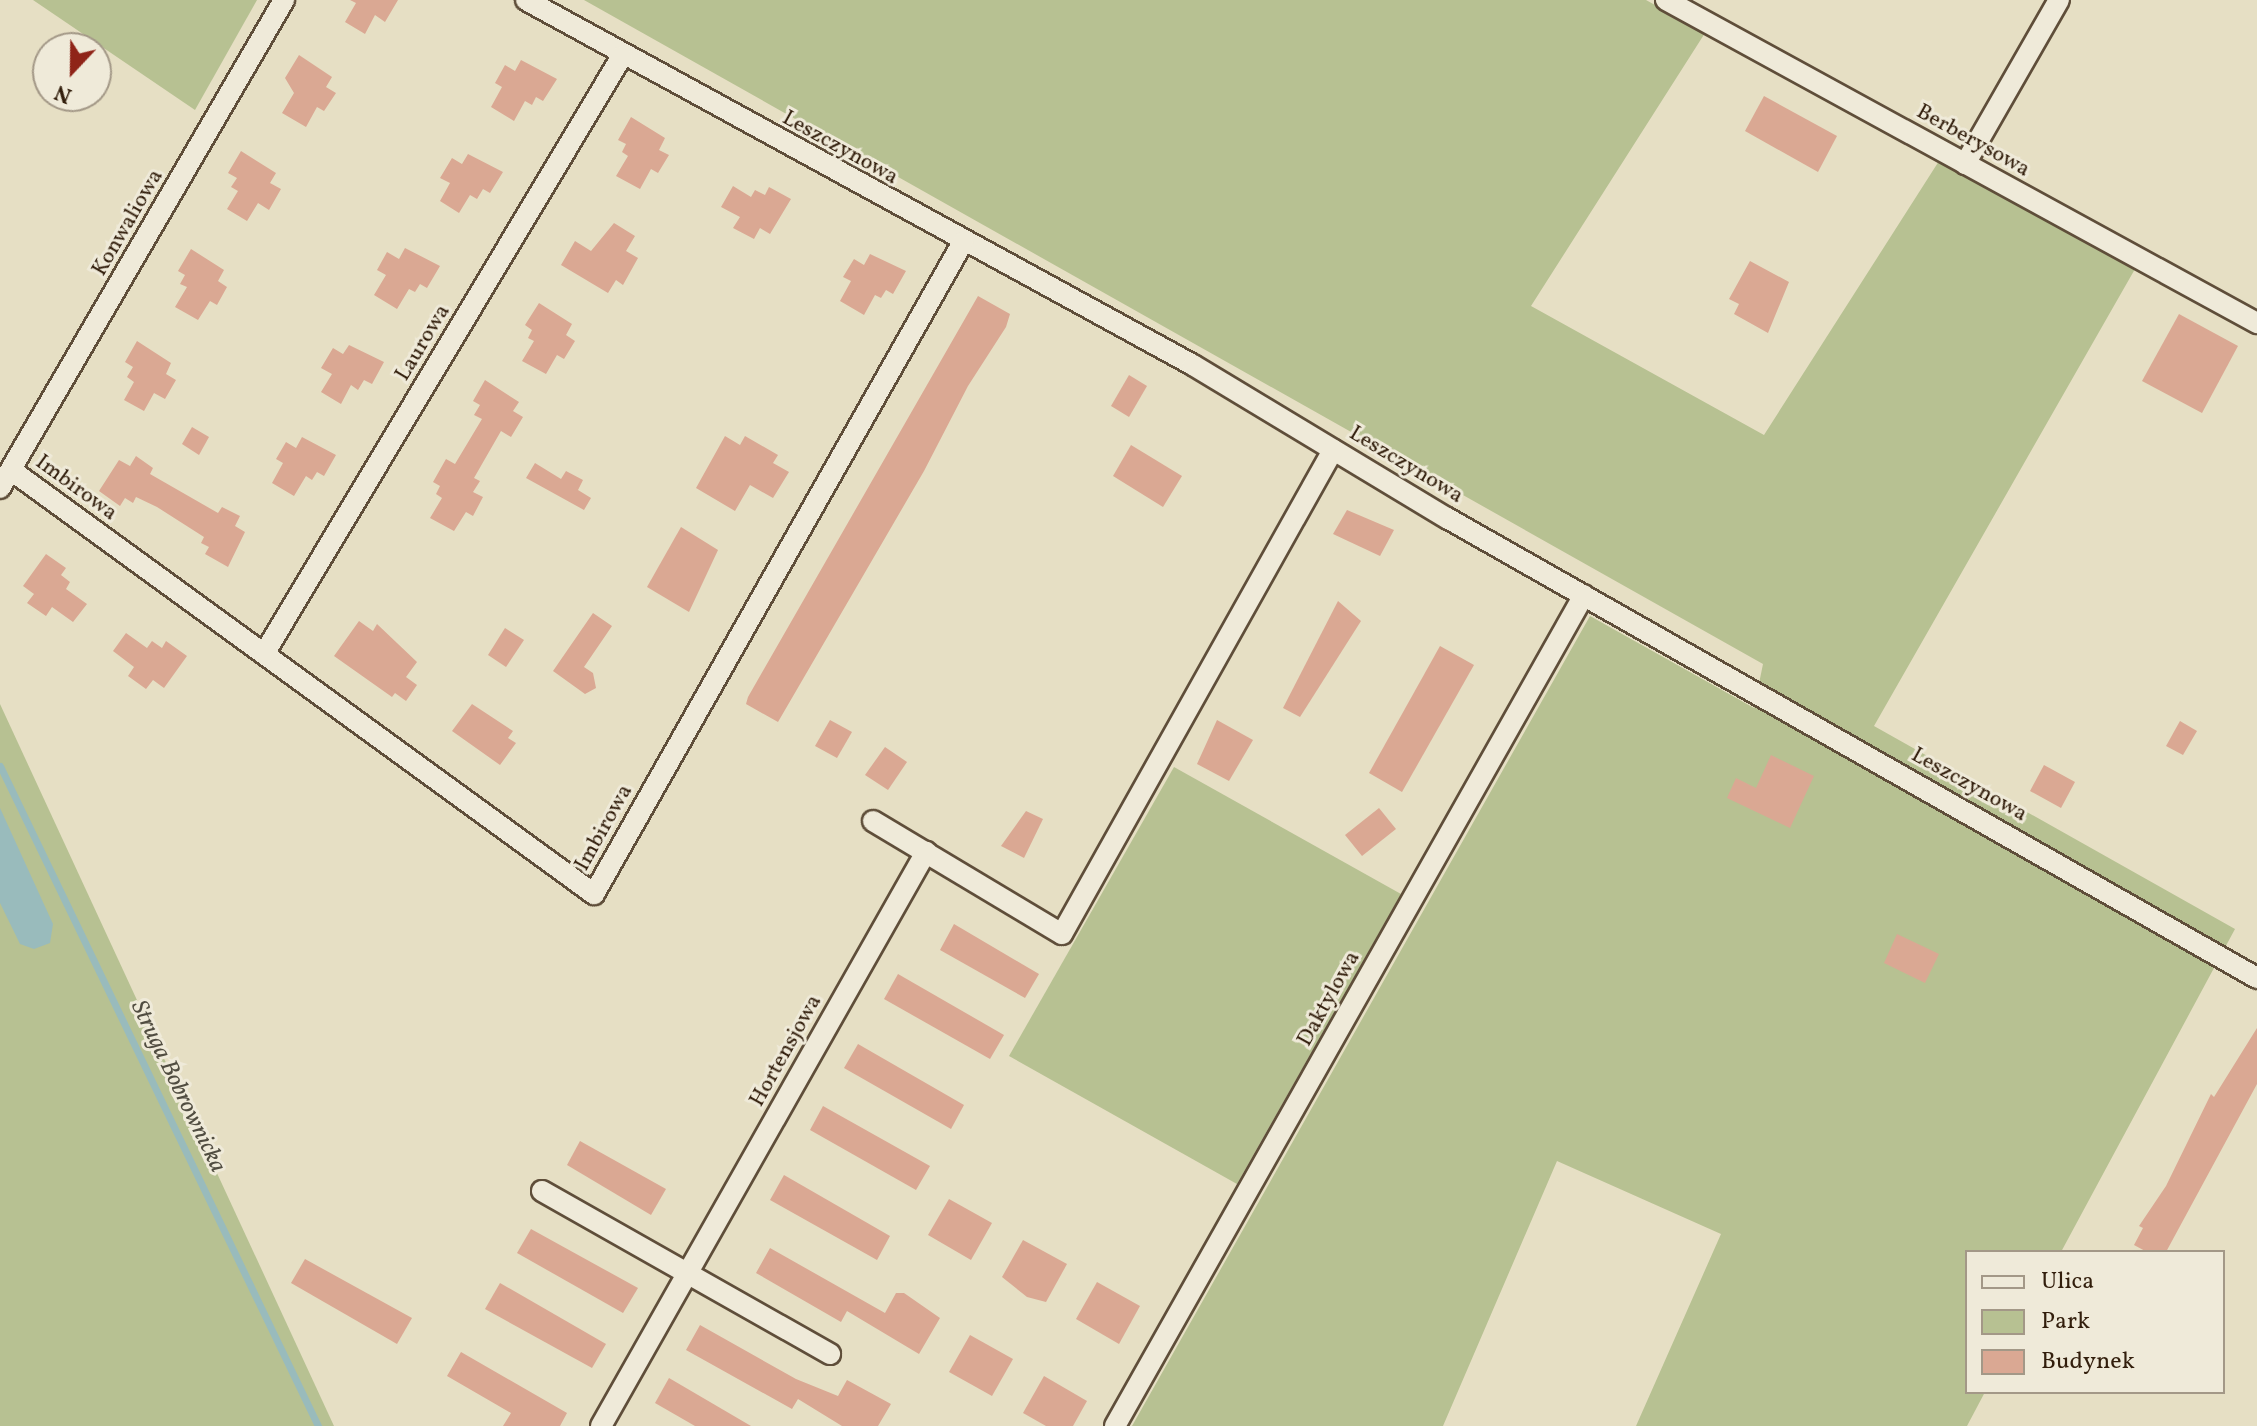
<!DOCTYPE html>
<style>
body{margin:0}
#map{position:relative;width:2257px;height:1426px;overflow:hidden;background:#e6dfc4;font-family:Vollkorn,serif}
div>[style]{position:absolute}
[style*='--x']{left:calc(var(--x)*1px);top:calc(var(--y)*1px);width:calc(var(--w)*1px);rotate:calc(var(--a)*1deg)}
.green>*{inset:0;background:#b7c192}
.water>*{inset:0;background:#99bbbc}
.stream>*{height:7px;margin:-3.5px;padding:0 3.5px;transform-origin:3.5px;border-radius:3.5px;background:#99bbbc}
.building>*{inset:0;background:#daa893}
.roads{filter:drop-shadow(2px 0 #5f4e3a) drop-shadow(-2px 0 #5f4e3a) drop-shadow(0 2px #5f4e3a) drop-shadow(0 -2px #5f4e3a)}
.minor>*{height:20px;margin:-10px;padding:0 10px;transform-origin:10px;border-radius:10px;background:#efead9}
span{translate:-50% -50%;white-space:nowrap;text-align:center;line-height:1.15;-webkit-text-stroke:6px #efead9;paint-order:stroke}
.street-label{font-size:22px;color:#321e0c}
.water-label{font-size:24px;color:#514d41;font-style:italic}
.legend{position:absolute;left:1965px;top:1250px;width:260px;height:144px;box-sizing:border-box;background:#efead9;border:2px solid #a39887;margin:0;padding:10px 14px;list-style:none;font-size:24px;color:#321e0c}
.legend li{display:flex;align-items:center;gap:16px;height:40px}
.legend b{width:40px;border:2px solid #a39887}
.north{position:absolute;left:32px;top:32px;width:80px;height:80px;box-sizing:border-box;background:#efead9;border:2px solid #a39887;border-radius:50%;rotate:202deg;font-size:22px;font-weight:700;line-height:32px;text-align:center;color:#321e0c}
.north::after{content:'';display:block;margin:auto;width:28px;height:36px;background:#8f2418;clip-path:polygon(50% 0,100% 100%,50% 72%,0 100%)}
</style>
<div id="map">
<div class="green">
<i style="clip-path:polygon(33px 0,257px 0,195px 110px)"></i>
<i style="clip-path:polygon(584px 0,1646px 0,1705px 33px,1531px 306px,1764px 435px,1939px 161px,2135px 269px,1874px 726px,2235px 929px,2061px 1252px,1967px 1252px,1967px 1392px,1985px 1392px,1967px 1426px,1636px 1426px,1721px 1234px,1557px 1161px,1443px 1426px,1132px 1426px,1590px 616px,1754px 708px,1763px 664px)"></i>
<i style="clip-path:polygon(0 704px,334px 1426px,0 1426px)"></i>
<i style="clip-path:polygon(1174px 767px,1401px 894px,1237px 1184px,1009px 1056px)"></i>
</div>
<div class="water">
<i style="clip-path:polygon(0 808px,53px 924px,50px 943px,34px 949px,20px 944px,0 903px)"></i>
</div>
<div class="stream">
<i style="--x:0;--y:766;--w:733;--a:64.27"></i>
</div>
<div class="building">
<i style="clip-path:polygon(350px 0,398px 0,385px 22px,375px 15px,365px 34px,345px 22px,356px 3px)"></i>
<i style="clip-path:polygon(299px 55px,332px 77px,326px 87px,336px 93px,324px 111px,317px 107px,306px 127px,282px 113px,294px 93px,285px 78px)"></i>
<i style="clip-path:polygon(521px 60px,557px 79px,543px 101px,536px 97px,532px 105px,525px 101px,514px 121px,491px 107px,502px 87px,495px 83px,505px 65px,515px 71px)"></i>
<i style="clip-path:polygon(1764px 96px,1837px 136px,1818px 172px,1745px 131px)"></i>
<i style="clip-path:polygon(631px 117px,665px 138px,659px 150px,669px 155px,658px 173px,651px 169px,640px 189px,616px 176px,628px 156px,622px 152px,626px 144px,618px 140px)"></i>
<i style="clip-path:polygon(241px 151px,276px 173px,270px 183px,281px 189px,269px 210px,258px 203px,247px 221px,227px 209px,238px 191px,231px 187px,237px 178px,228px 173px)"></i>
<i style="clip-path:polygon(468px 154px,503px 172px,490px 193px,483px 189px,477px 199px,470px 195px,459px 213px,440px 201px,450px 183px,440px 178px,452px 158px,462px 164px)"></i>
<i style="clip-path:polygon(733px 186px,751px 197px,755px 190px,765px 195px,769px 187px,791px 199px,770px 234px,760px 228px,754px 239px,733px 228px,740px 217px,721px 207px)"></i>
<i style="clip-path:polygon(614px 223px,635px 236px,626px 251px,638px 258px,623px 285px,616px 280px,608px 293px,561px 265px,575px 241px,591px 251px)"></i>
<i style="clip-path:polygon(405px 248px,440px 266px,427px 288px,420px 284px,415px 292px,409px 289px,397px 309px,374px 295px,386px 275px,377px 270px,387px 252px,399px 259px)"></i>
<i style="clip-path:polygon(191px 249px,224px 270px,218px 281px,227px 287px,217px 305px,210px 301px,198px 320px,175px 307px,187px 287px,180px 284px,185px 275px,178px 271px)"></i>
<i style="clip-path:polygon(870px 254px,906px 271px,893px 294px,886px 290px,881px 298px,875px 295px,864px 315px,840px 301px,851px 281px,843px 277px,854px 259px,864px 265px)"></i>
<i style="clip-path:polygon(1750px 261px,1789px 282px,1768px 333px,1734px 314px,1739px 304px,1729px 299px)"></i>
<i style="clip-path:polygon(978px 296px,1010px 314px,1006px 327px,968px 386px,924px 471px,778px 722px,746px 704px,748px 697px)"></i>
<i style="clip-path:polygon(539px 303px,572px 324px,566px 335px,575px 341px,564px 359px,557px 355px,546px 374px,522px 361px,534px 341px,528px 338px,532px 330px,525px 325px)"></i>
<i style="clip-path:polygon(2179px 314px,2238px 346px,2202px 413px,2142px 381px)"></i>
<i style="clip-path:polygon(137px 341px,171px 363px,166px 374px,176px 380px,165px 399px,154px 393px,144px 411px,124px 400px,134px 382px,127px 377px,133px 367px,125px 362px)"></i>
<i style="clip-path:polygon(349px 345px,384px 362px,372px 384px,364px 380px,358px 390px,351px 385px,341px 404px,321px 392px,332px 374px,321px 368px,333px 348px,343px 354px)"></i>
<i style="clip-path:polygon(1129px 375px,1147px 386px,1129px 417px,1111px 406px)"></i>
<i style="clip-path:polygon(485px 380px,519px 402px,513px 411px,523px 417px,511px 437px,501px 431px,474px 478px,480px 481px,473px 492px,483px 497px,473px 516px,466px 512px,454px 531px,430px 518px,442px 498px,436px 494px,440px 486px,433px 482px,446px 459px,455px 464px,482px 419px,474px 415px,480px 405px,473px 401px)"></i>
<i style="clip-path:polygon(192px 427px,209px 437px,199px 455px,182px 444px)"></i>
<i style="clip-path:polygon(725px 436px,740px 445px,745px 436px,778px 455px,773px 463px,789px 472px,773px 498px,750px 485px,735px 511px,696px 488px)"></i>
<i style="clip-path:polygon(302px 437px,336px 455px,324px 476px,317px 472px,312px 480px,306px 476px,294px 496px,272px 483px,283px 463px,276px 459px,286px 442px,296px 448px)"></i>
<i style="clip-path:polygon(1131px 445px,1182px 476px,1163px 507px,1113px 476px)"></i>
<i style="clip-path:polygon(136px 456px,153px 468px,150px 474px,218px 513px,222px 507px,240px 516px,235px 526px,245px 532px,228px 567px,205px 554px,209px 547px,201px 543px,204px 537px,157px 507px,136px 497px,133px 503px,125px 498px,120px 506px,99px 491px,119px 460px,130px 466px)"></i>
<i style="clip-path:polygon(535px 463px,561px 479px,566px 471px,583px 480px,578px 490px,591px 498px,584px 510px,526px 478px)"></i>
<i style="clip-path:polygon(1347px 510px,1394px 530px,1380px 556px,1333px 534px)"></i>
<i style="clip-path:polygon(681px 527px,718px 550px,689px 612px,647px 587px)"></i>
<i style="clip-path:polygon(46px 554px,66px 568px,61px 575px,70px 582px,66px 589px,87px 604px,73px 622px,52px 607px,46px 616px,27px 603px,34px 594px,23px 586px)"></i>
<i style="clip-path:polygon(1338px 601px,1361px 621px,1300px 717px,1283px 708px)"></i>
<i style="clip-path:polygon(593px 613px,612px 626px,584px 667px,593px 673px,596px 688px,585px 694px,553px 671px)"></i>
<i style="clip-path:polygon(359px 621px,373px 631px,377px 624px,417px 662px,406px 677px,417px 685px,406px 701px,395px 693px,392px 697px,334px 656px)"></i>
<i style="clip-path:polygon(505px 628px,524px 640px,506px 667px,488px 655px)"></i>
<i style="clip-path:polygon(126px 633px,147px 648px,152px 641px,162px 648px,166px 641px,187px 656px,164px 688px,153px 680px,146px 689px,128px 676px,134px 667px,113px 651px)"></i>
<i style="clip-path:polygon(1440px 646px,1474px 665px,1402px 792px,1369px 773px)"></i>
<i style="clip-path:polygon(472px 704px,513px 731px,508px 738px,516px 743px,500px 765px,452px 731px)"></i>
<i style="clip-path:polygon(830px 720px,852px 732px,837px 758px,815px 746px)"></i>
<i style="clip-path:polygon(1217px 720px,1253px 740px,1229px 781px,1197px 764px)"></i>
<i style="clip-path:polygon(2180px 721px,2197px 731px,2183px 755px,2166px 746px)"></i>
<i style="clip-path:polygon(885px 747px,907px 762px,888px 790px,865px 775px)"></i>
<i style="clip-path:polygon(1771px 755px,1814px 776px,1790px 828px,1727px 798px,1736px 778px,1756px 788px)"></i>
<i style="clip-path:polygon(2044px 765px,2075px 782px,2061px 808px,2030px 791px)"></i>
<i style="clip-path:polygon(1379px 808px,1396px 829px,1362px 856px,1345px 835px)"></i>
<i style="clip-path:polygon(1026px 811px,1043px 819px,1024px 858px,1001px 846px)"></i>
<i style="clip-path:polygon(954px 924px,1039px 974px,1025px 998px,940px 950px)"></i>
<i style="clip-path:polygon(1897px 934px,1939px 954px,1925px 983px,1884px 963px)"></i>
<i style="clip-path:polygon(898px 974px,1004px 1035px,990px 1059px,884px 999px)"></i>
<i style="clip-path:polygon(2257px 1028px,2257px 1084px,2166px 1252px,2147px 1252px,2134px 1245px,2143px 1228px,2139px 1226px,2166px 1186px,2211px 1094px,2214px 1097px)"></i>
<i style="clip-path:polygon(858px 1044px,964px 1105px,951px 1129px,844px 1068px)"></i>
<i style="clip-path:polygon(823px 1106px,930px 1166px,916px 1190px,810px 1130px)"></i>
<i style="clip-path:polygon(580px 1141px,666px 1189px,651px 1215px,567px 1165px)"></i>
<i style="clip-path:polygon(784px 1175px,890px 1236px,877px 1260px,770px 1200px)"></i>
<i style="clip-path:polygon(949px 1199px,992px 1223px,971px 1260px,928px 1235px)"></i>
<i style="clip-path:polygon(531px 1229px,638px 1288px,623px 1313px,517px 1253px)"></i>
<i style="clip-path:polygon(1023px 1240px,1067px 1264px,1046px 1302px,1027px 1297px,1002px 1277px)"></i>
<i style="clip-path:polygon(770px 1248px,885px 1313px,896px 1293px,904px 1293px,940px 1318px,919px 1354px,847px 1311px,841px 1322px,756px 1273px)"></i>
<i style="clip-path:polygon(305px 1259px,412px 1318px,397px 1344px,291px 1283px)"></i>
<i style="clip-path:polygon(1097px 1282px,1140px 1306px,1119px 1344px,1076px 1319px)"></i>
<i style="clip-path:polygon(500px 1283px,606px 1344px,592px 1368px,485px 1309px)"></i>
<i style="clip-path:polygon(700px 1325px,796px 1379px,838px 1396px,847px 1380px,891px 1404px,878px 1426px,842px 1426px,798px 1399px,792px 1409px,686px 1350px)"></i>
<i style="clip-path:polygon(970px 1335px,1013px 1359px,992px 1396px,949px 1372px)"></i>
<i style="clip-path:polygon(461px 1352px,567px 1413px,560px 1426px,503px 1426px,511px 1413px,447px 1376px)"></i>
<i style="clip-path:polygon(1044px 1376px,1087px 1401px,1073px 1426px,1046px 1426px,1023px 1413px)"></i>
<i style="clip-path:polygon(669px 1378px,751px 1426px,695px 1426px,655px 1403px)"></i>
</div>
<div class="roads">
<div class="minor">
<i style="--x:526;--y:0;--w:760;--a:28.69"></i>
<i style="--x:1193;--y:365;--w:297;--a:31.1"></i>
<i style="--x:1447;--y:518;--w:932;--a:29.59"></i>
<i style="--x:1666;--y:0;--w:674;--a:28.66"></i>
<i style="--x:1965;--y:164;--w:189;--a:-60.2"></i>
<i style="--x:11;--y:470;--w:721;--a:36.03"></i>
<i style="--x:594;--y:894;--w:749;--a:-60.49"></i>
<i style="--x:0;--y:488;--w:565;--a:-59.8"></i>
<i style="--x:264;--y:654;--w:697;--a:-59.09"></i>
<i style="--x:873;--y:821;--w:220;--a:30.9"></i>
<i style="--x:1062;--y:934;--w:555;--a:-60.75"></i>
<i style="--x:542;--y:1191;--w:331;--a:29.5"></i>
<i style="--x:601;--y:1426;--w:660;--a:-60.48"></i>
<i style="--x:1115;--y:1426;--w:954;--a:-60.56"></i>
</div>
</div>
<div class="street-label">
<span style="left:1973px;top:141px;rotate:29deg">Berberysowa</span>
<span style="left:840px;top:148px;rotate:29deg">Leszczynowa</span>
<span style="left:128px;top:223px;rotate:-60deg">Konwaliowa</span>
<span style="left:423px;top:343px;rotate:-59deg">Laurowa</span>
<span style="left:1406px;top:465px;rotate:31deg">Leszczynowa</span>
<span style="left:76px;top:488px;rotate:36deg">Imbirowa</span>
<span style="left:1969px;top:785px;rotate:29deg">Leszczynowa</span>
<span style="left:604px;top:828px;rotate:-61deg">Imbirowa</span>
<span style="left:1329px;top:999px;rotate:-61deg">Daktylowa</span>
<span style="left:786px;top:1051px;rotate:-61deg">Hortensjowa</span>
</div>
<div class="water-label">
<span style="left:177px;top:1087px;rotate:64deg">Struga Bobrownicka</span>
</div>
<ul class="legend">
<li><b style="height:10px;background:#efead9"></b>Ulica</li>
<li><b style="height:22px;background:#b7c192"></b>Park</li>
<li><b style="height:22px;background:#daa893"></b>Budynek</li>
</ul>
<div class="north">N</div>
</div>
